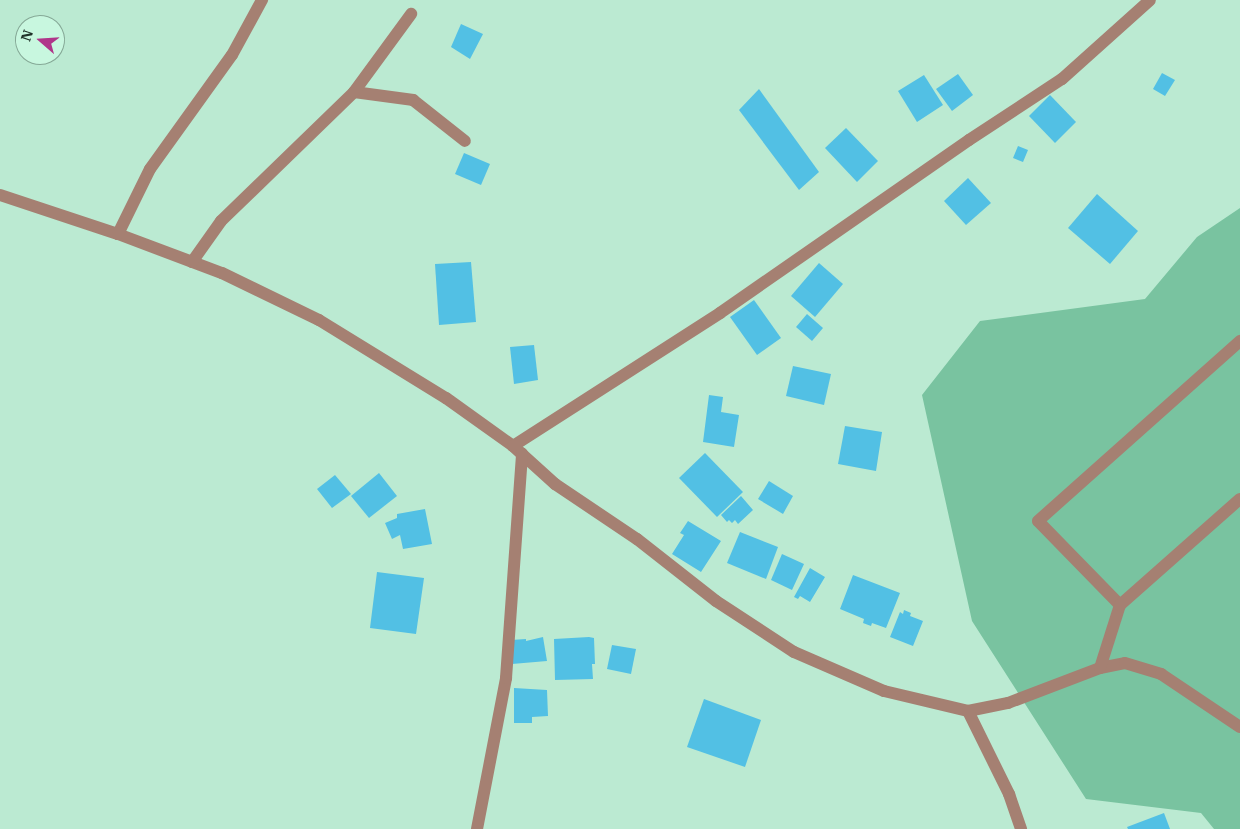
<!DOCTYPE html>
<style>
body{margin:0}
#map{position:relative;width:1240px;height:829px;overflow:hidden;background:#bbead2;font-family:"IBM Plex Serif",serif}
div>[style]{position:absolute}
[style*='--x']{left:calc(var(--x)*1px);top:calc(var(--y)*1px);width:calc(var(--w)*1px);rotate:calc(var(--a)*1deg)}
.green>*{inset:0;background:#79c3a0}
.building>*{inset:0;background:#52c0e4}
.minor>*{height:12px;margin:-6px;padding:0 6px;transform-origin:6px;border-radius:6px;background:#a58072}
span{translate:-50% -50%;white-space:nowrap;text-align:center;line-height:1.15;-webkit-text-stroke:4px #c8f7df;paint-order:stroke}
.north{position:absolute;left:15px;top:15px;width:50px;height:50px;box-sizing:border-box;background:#c8f7df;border:1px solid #85a896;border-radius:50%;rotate:289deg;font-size:14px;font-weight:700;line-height:20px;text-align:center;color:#203229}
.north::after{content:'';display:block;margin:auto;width:18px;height:22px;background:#b0368a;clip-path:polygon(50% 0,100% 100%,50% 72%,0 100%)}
</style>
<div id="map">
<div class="green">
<i style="clip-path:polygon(1240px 208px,1240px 829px,1214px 829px,1201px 813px,1086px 799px,972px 621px,922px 395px,980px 321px,1145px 299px,1197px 237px)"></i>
</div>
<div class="building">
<i style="clip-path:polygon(461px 24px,483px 34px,470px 59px,451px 47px)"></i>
<i style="clip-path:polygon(1162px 73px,1175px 80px,1165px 96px,1153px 89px)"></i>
<i style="clip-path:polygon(958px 74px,973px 95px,952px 111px,936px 89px)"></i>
<i style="clip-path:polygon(924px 75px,943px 105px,917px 122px,898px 91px)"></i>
<i style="clip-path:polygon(759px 89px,819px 172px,799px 190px,739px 110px)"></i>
<i style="clip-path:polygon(1050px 95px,1076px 122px,1055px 143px,1029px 116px)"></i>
<i style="clip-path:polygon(846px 128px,878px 161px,857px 182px,825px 148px)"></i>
<i style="clip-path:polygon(1018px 146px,1028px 150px,1023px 162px,1013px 158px)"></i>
<i style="clip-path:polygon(464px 153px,490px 164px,481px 185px,455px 174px)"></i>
<i style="clip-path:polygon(968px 178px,991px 203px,966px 225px,944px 201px)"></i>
<i style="clip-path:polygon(1097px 194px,1138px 231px,1110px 264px,1068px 228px)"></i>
<i style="clip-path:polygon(471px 262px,476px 322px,439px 325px,435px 264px)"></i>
<i style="clip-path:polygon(819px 263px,843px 284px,815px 317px,791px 296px)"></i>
<i style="clip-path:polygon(754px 300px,781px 338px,757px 355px,730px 317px)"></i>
<i style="clip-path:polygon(807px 314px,823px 328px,812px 341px,796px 327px)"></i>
<i style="clip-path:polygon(534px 345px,538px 380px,514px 384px,510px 347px)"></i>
<i style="clip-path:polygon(793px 366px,831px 374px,824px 405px,786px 396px)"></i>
<i style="clip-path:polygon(709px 395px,723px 397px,721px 412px,739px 415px,734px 447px,703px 442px)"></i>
<i style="clip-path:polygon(845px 426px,882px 432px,876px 471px,838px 464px)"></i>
<i style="clip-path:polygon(705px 453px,743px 492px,717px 517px,679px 478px)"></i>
<i style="clip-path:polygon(379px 473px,397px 496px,369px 518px,351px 496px)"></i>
<i style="clip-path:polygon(335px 475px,351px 494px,332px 508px,317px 489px)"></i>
<i style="clip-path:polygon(769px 481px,793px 496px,783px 514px,758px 499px)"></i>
<i style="clip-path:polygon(741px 496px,753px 510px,738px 524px,735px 520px,732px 523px,729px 520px,727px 522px,721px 515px)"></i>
<i style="clip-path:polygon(425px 509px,432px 544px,403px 549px,400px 535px,392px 539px,385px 523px,397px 518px,397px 514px)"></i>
<i style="clip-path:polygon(688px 521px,721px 541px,701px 572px,672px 554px,684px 535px,680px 533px)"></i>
<i style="clip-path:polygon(740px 532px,778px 547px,766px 579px,727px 563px)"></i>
<i style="clip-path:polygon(782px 554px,804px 564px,792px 590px,771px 580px)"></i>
<i style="clip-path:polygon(810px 568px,825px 577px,810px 602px,800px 596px,798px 599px,794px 597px)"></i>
<i style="clip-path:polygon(377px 572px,424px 578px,416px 634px,370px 628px)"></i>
<i style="clip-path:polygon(853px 575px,900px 593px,886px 628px,872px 623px,871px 626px,863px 623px,864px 619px,840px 609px)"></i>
<i style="clip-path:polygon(904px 610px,911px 613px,910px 616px,923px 621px,913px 646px,890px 637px,900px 612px,903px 614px)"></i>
<i style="clip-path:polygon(543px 637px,547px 661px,512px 664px,511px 640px,526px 639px,526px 641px)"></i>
<i style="clip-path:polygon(589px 637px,594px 638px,595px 664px,592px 664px,593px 679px,555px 680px,554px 639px)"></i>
<i style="clip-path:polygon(612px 645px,636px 649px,631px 674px,607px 669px)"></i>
<i style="clip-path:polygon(514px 688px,547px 690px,548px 716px,532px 717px,532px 723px,514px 723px)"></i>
<i style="clip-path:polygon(704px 699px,761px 720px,745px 767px,687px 747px)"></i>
<i style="clip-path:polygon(1164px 813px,1170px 829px,1128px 829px,1127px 827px)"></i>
</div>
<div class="minor">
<i style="--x:354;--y:92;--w:60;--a:7.7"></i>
<i style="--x:413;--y:100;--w:66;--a:38.3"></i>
<i style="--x:0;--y:195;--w:124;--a:18.3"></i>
<i style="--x:118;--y:234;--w:111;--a:20.6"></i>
<i style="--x:222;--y:273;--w:108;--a:25.9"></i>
<i style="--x:319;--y:320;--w:149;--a:31.6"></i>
<i style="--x:446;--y:398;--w:82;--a:35.6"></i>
<i style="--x:513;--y:446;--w:57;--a:42.1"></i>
<i style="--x:555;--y:484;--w:99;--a:33.9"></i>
<i style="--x:637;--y:539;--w:100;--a:38.1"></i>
<i style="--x:716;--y:601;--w:93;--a:33.2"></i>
<i style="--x:794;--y:652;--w:98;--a:23.4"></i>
<i style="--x:884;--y:691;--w:86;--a:13.4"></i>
<i style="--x:968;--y:711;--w:41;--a:-11.3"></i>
<i style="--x:1008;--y:703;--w:98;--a:-20.8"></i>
<i style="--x:1100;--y:668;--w:25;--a:-11"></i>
<i style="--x:1125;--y:663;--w:38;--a:17"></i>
<i style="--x:1161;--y:674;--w:95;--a:33.9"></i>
<i style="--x:118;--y:234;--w:72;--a:-63.8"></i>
<i style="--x:150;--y:169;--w:140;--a:-54.3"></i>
<i style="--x:232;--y:55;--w:63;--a:-61.4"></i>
<i style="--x:192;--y:262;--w:50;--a:-54.7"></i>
<i style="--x:221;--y:221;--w:185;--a:-44.1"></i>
<i style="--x:354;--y:92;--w:97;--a:-53.8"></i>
<i style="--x:513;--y:446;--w:246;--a:-32.7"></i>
<i style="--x:720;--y:313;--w:303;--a:-34.8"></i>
<i style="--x:969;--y:140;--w:111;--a:-33.3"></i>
<i style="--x:1062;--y:79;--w:118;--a:-41.9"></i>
<i style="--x:1120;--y:605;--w:117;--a:-134.3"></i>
<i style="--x:1038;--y:521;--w:271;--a:-41.7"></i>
<i style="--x:1100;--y:668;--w:66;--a:-72.4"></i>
<i style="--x:1120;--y:605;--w:160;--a:-41.5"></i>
<i style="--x:968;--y:711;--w:93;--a:63.7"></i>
<i style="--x:1009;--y:794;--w:37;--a:71"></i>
<i style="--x:477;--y:829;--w:154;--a:-79.1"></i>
<i style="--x:506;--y:678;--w:225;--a:-85.9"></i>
</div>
<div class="north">N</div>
</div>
